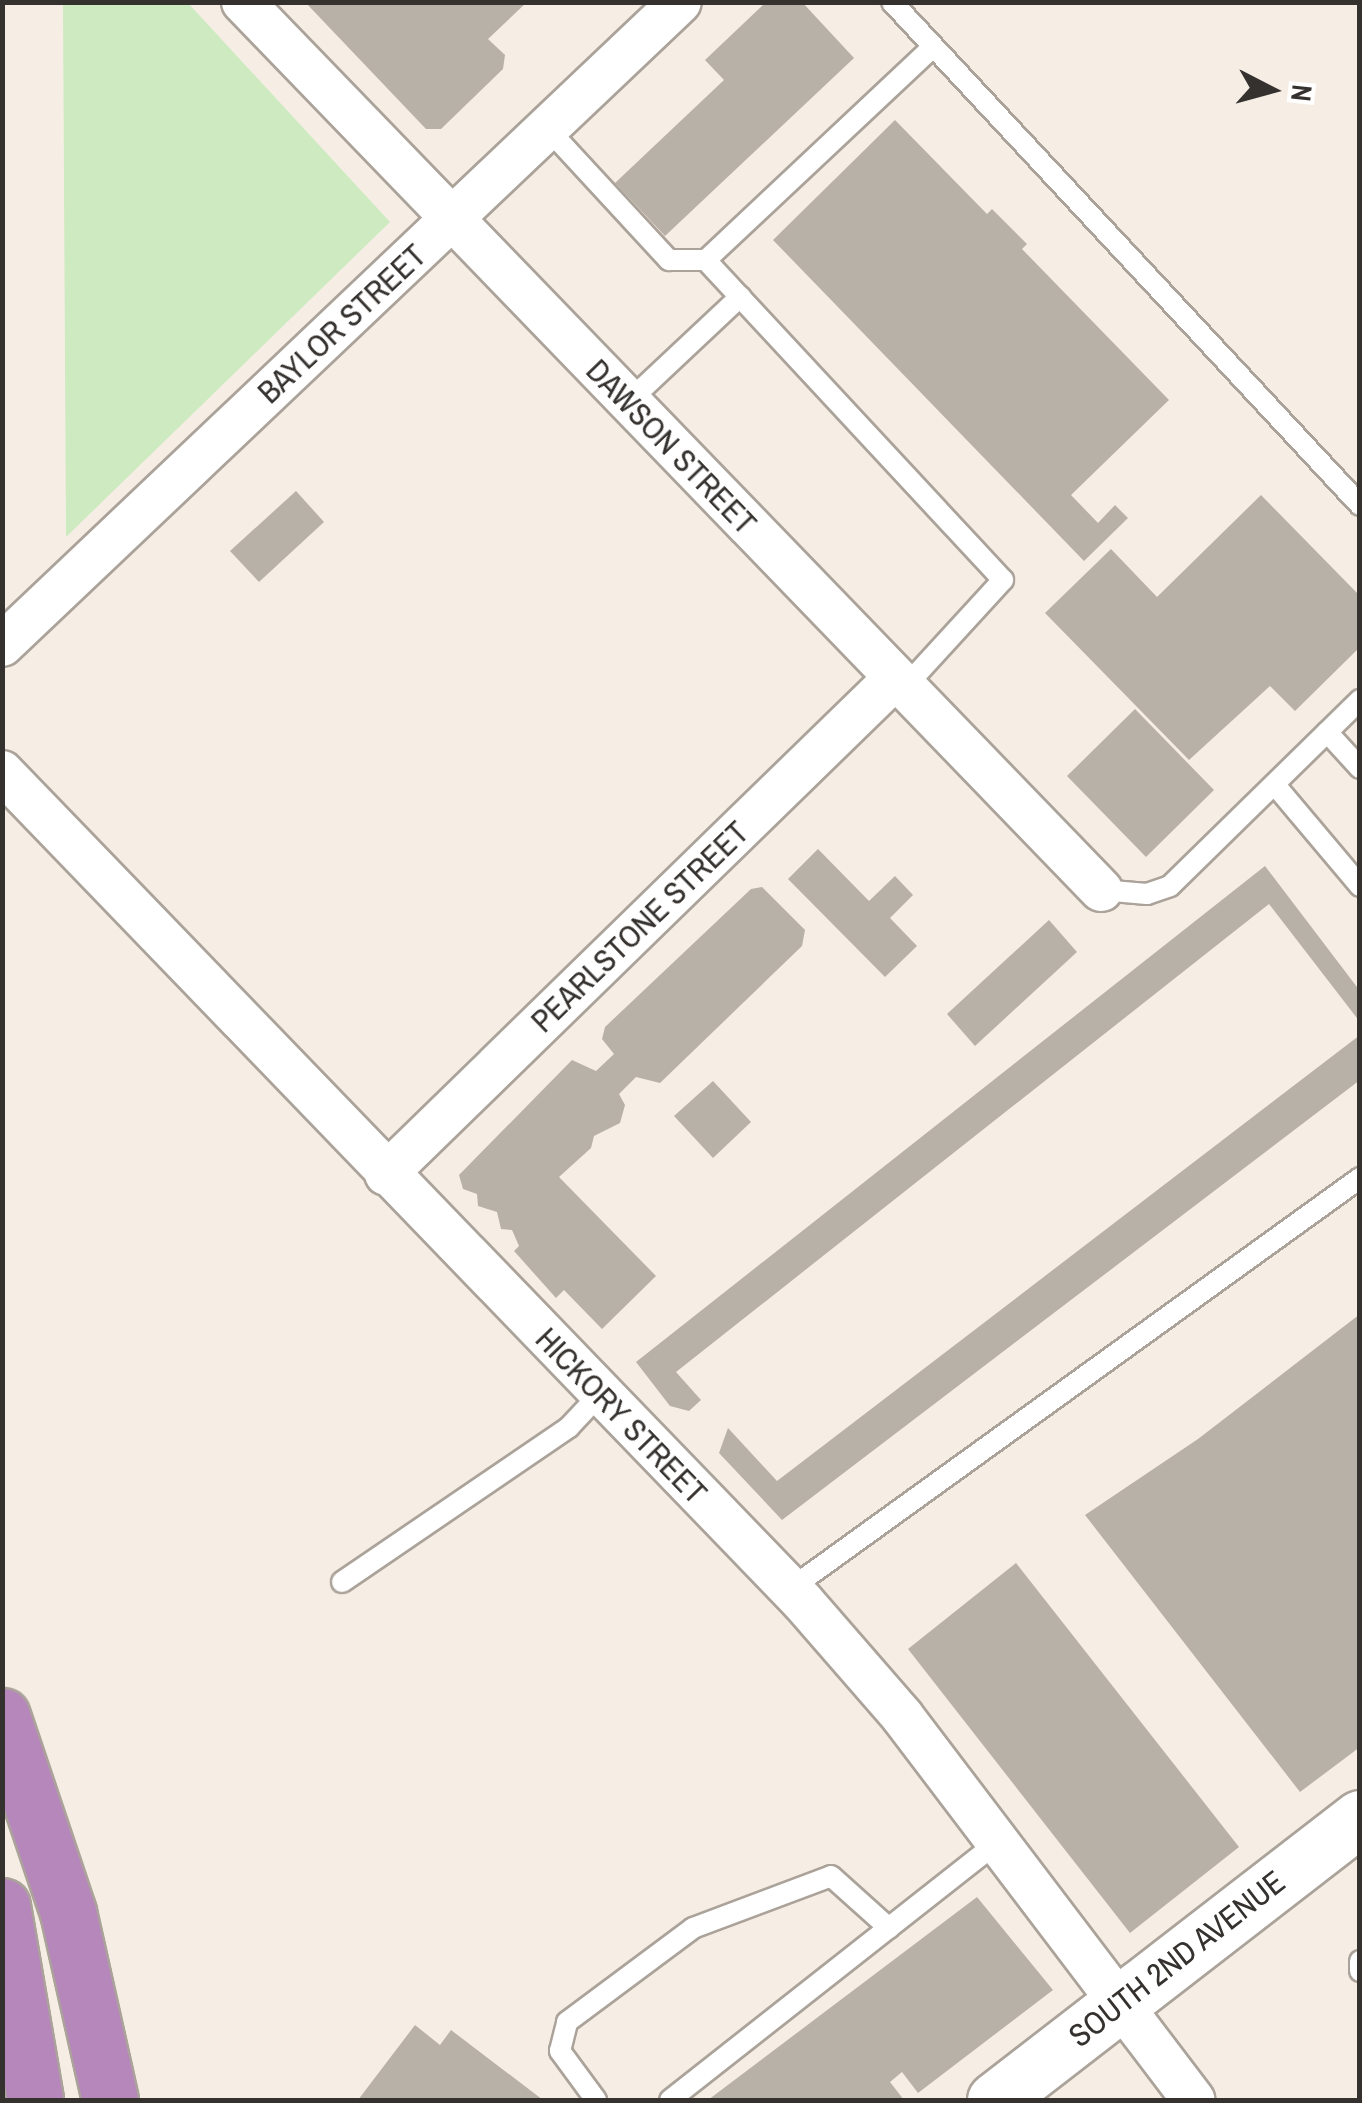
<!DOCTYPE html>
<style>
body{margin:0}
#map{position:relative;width:1362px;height:2103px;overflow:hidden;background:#f6eee5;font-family:"Archivo Narrow",sans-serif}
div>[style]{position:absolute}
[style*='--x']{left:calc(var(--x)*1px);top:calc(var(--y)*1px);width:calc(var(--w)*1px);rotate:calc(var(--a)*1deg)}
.green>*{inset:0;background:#cdeac0}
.building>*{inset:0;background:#b8b1a8}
.roads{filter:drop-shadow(2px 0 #aba39a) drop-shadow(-2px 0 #aba39a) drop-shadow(0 2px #aba39a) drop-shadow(0 -2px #aba39a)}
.service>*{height:20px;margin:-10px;padding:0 10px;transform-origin:10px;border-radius:10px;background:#fff}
.minor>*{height:42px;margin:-21px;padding:0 21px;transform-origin:21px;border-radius:21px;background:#fff}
.secondary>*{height:55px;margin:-27.5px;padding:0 27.5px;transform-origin:27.5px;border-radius:27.5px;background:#fff}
.motorway>*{height:55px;margin:-27.5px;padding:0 27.5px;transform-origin:27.5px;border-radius:27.5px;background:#b587bb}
span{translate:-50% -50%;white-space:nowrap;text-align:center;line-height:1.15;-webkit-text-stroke:8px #fff;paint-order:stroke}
.street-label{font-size:32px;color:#34312e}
.frame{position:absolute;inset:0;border:5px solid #34312e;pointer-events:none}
.north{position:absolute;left:1222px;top:40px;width:100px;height:100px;-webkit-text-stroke:8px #fff;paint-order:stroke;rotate:96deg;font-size:28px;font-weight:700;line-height:40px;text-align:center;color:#34312e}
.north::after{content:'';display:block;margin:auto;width:35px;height:45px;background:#34312e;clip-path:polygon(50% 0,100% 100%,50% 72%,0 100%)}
</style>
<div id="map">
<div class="green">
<i style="clip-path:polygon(63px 3px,188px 3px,390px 222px,66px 537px)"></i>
</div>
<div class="building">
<i style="clip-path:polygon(305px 2px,527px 2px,488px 39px,505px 55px,503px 69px,441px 129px,426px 129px)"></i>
<i style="clip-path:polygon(766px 2px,802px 2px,854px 58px,665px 236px,615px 183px,724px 80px,705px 60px)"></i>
<i style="clip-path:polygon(895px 120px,987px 214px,992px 209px,1027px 244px,1022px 249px,1169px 400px,1071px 495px,1098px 523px,1115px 505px,1128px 518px,1084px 561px,773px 240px)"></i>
<i style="clip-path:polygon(296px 491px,324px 522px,259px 582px,230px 551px)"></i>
<i style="clip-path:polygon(1261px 495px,1360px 596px,1360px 647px,1295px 711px,1270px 686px,1189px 760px,1045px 613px,1111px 549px,1157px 597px)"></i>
<i style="clip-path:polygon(1135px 709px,1214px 790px,1146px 857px,1067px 776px)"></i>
<i style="clip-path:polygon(818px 849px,869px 901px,895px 876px,913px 895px,890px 918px,917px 946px,885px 977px,788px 879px)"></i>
<i style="clip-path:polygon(1265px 866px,1360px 991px,1360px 1022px,1269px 904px,676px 1372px,701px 1400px,689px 1411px,670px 1406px,636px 1362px)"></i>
<i style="clip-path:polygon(762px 887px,805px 930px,802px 946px,660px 1083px,636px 1077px,619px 1094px,625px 1105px,620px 1123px,594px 1136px,591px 1148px,559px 1177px,656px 1276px,602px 1329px,564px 1290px,556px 1298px,514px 1251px,519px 1246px,512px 1230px,501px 1229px,497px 1212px,478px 1206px,477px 1194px,463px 1189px,459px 1175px,572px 1060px,596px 1071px,614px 1054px,602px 1039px,605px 1027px,751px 889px)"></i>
<i style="clip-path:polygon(1049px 920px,1077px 952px,975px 1046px,947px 1014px)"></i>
<i style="clip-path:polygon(1360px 1035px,1360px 1080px,782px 1520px,719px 1453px,728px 1428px,777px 1481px)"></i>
<i style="clip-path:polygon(713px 1081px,751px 1122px,713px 1158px,674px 1116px)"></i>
<i style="clip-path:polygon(1360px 1314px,1360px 1747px,1300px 1792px,1085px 1515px,1198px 1439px)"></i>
<i style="clip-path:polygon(1016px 1563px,1239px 1847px,1130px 1933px,908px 1649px)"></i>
<i style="clip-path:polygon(977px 1897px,1053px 1990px,918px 2093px,902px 2072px,890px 2082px,904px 2100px,708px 2100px)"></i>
<i style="clip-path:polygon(415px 2025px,440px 2045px,451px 2030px,543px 2100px,358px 2100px)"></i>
</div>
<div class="roads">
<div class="service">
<i style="--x:892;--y:2;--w:687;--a:47.06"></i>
<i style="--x:547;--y:128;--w:180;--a:47.3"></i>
<i style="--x:669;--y:260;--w:37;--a:0"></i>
<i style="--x:628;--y:402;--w:154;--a:-43.2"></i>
<i style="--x:903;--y:689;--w:148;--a:-47.5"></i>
<i style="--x:1003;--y:580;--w:437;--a:-132.9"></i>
<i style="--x:706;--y:260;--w:311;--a:-43.2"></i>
<i style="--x:1327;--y:732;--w:49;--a:47.5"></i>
<i style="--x:1275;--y:785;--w:132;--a:49.9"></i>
<i style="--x:1101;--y:890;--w:46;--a:5"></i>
<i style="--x:1147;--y:894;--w:24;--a:-19"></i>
<i style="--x:1170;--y:886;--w:266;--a:-44.4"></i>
<i style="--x:342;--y:1582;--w:275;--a:-34.3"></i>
<i style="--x:569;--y:1427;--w:45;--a:-46.8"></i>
<i style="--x:790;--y:1589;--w:703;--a:-35.79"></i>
<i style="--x:1360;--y:1961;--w:10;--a:90"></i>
<i style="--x:596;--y:2100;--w:61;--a:-126.3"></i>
<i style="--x:560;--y:2051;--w:30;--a:-76"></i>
<i style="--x:567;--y:2022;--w:157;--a:-36.7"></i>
<i style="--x:693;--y:1928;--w:147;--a:-20.6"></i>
<i style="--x:831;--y:1876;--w:78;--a:41.9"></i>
<i style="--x:670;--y:2100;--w:419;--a:-38.2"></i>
</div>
<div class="minor">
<i style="--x:243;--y:2;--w:1235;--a:45.98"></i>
<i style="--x:2;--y:645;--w:934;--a:-43.48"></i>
<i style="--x:2;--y:772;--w:1153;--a:46.02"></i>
<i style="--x:803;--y:1602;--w:151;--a:49"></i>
<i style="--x:902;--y:1716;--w:482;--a:52.8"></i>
<i style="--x:386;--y:1174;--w:709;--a:-44.26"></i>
</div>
<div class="secondary">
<i style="--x:995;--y:2100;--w:461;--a:-37.7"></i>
</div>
<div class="motorway">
<i style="--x:2;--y:1716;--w:207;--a:71.4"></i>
<i style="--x:68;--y:1912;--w:193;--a:77.4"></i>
<i style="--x:2;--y:1906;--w:197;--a:80.3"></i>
</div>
</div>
<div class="street-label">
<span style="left:342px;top:324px;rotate:-43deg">BAYLOR STREET</span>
<span style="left:671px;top:447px;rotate:46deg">DAWSON STREET</span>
<span style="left:640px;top:927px;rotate:-44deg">PEARLSTONE STREET</span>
<span style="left:621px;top:1416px;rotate:46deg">HICKORY STREET</span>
<span style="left:1177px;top:1959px;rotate:-38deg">SOUTH 2ND AVENUE</span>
</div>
<div class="frame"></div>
<div class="north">N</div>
</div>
